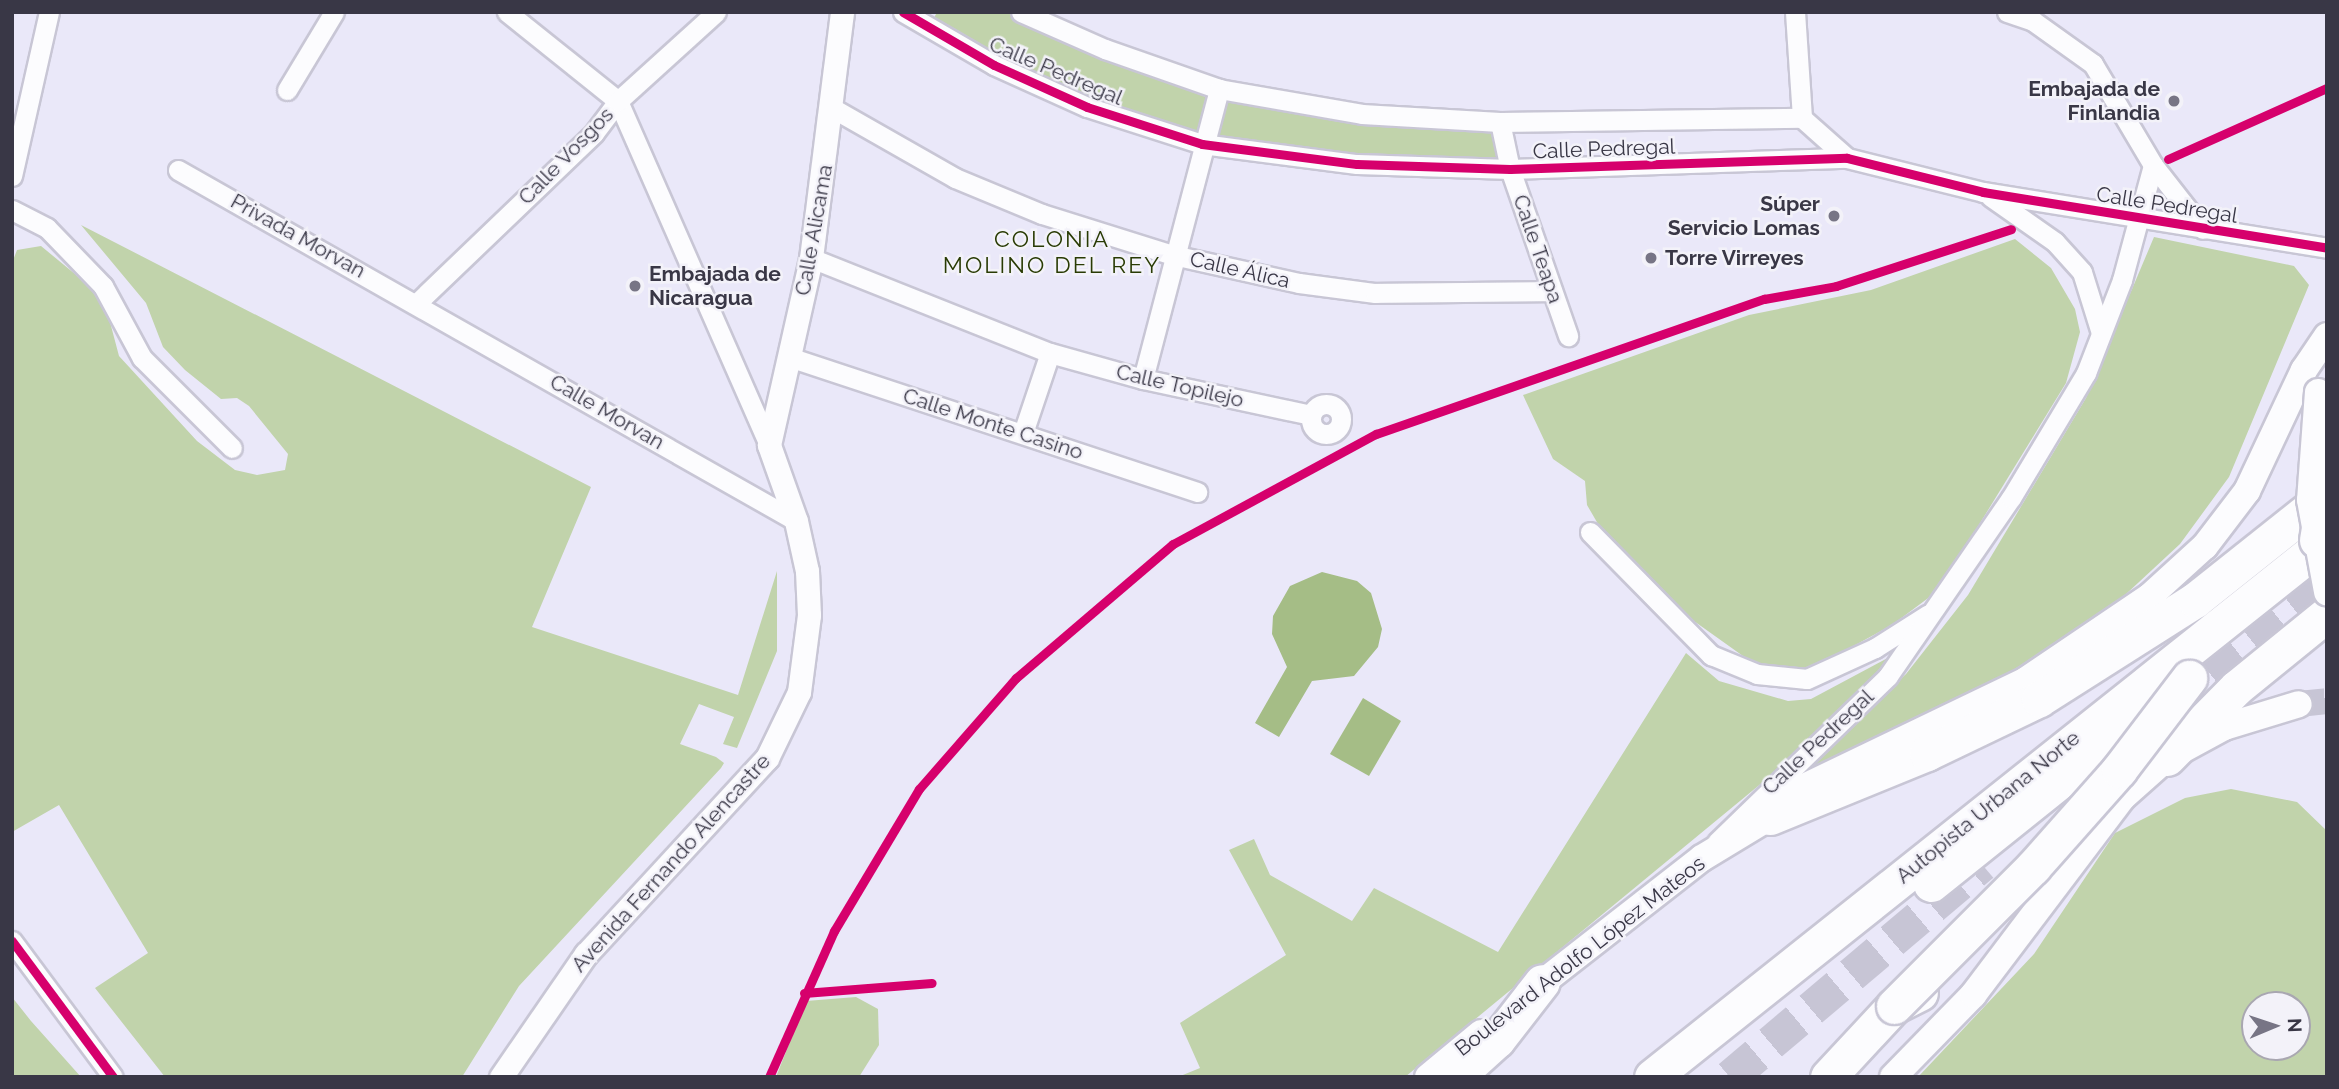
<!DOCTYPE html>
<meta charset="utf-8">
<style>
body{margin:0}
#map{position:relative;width:2339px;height:1089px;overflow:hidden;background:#eae8f9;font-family:Raleway,sans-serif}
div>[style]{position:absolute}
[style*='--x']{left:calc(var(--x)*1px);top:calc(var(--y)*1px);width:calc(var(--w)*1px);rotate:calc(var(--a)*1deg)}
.forest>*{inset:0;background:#c1d3ab}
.water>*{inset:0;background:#a5bd86}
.secondary-tunnel>*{height:26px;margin-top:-13px;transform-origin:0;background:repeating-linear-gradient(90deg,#c7c5d5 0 26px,transparent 0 39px)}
.motorway-tunnel>*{height:35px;margin-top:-17.5px;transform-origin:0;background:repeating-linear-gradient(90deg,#c7c5d5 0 35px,transparent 0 53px)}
.roads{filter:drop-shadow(2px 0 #c8c6d5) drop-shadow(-2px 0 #c8c6d5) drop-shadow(0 2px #c8c6d5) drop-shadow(0 -2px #c8c6d5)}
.minor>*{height:19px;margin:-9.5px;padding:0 9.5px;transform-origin:9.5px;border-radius:9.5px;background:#fcfcfe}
.minor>.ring{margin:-9.5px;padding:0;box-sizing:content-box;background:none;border:19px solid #fcfcfe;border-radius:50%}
.tertiary>*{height:23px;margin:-11.5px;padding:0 11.5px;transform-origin:11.5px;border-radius:11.5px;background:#fcfcfe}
.secondary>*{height:26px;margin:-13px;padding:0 13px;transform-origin:13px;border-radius:13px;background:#fcfcfe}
.motorway>*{height:35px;margin:-17.5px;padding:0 17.5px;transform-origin:17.5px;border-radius:17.5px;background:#fcfcfe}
.bridges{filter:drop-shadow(2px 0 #c8c6d5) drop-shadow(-2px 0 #c8c6d5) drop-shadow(0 2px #c8c6d5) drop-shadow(0 -2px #c8c6d5)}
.secondary-bridge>*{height:26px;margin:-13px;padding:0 13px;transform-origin:13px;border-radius:13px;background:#fcfcfe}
.motorway-bridge>*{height:35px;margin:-17.5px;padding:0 17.5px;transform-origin:17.5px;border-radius:17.5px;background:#fcfcfe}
.cycleway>*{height:9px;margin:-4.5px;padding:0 4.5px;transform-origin:4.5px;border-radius:4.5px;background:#d6006c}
.dots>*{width:19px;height:19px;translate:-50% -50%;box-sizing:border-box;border:4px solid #f3f2f9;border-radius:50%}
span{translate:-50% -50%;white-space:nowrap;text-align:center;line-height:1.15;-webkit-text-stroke:5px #f3f2f9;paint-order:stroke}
.street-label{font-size:21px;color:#393746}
.poi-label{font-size:21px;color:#393746;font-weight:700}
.right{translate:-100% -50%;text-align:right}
.left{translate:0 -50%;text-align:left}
.neighbourhood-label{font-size:23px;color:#293b04;letter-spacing:2px}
.frame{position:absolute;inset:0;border:14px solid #393746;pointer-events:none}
.north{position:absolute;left:2241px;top:991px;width:70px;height:70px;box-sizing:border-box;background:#f3f2f9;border:2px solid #a9a7b1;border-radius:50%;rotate:88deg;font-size:19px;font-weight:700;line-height:28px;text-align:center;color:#393746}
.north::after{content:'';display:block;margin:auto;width:24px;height:32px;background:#777585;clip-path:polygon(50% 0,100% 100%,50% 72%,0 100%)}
</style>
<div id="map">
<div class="forest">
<i style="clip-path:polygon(937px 12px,1018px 12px,1233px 95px,1498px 124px,1507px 167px,1355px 161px,1222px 142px,1090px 104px,930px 26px)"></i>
<i style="clip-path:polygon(81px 225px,591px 487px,532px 627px,738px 695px,777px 571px,777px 651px,737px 748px,723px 744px,734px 717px,699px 704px,680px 744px,716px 757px,724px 763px,721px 768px,519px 986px,462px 1077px,165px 1077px,95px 988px,148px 953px,59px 805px,12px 832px,12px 263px,17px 250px,41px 246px,92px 288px,106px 307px,119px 356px,197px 441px,235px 470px,257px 475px,285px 470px,288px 454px,249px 406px,237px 398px,221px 399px,185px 370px,163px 347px,146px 303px)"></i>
<i style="clip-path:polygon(2154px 237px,2294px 266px,2309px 285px,2229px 477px,2180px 544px,2111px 608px,2019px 670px,1811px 770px,1808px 765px,1906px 674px,1968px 595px,2086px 398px)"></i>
<i style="clip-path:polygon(2015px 239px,2051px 268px,2075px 309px,2080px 332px,2066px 383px,1939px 590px,1892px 625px,1815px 667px,1785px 670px,1750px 661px,1663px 599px,1612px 548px,1587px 505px,1585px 481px,1553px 459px,1523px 395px,1749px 315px,1871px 290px)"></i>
<i style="clip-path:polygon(1686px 653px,1719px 681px,1788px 701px,1811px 699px,1897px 653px,1797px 754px,1405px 1077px,1178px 1077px,1200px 1068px,1180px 1023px,1286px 955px,1229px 850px,1254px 839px,1270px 875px,1352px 921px,1374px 888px,1498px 952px)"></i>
<i style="clip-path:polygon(evenodd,2231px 789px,2297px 802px,2327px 831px,2325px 1077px,1918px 1077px,2034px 954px,2115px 833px,2185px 798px,2231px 789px,2297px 1005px,2297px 1047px,2255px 1047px,2255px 1005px,2297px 1005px)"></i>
<i style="clip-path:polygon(12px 997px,31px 1021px,81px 1077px,12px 1077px)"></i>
<i style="clip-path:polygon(856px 997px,878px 1009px,879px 1045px,859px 1077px,776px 1077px,806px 1001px)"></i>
</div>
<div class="water">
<i style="clip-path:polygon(1322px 572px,1357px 581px,1371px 593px,1382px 629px,1378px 647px,1354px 676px,1312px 681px,1279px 737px,1255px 723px,1287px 667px,1272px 634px,1273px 616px,1290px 586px)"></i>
<i style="clip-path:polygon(1363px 698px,1401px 721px,1369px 776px,1330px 754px)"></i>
</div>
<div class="secondary-tunnel">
<i style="--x:2299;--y:704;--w:28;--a:-6"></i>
</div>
<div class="motorway-tunnel">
<i style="--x:2170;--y:708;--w:200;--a:-38.3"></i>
<i style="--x:1730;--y:1077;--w:330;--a:-40.2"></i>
</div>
<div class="roads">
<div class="minor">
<i style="--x:507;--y:12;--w:142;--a:38.7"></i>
<i style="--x:618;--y:101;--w:376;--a:66.3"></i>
<i style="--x:903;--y:12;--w:105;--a:30.2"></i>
<i style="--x:994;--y:65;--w:102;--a:24.3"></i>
<i style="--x:1087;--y:107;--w:121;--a:17.8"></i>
<i style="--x:1202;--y:144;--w:156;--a:7.4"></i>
<i style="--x:1357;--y:164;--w:153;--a:1.9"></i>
<i style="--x:1510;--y:169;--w:337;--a:-1.9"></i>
<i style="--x:1847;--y:158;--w:140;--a:14"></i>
<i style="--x:1983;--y:192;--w:349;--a:9.2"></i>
<i style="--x:1021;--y:12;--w:92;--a:23.8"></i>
<i style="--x:1105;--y:49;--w:121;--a:19.3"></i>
<i style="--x:1219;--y:89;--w:145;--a:9.9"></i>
<i style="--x:1362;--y:114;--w:138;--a:3.3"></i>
<i style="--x:1500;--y:122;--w:302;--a:-0.8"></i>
<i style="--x:1795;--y:12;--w:106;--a:86.2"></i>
<i style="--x:1802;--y:118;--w:60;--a:41.6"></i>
<i style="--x:2007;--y:12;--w:28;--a:19"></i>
<i style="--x:2033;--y:21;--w:74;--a:35.6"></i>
<i style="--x:2093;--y:64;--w:117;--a:59.3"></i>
<i style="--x:2153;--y:165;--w:81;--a:52"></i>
<i style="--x:287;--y:90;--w:91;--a:-58.9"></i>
<i style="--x:834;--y:109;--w:139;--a:29.7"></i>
<i style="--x:955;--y:178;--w:94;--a:22.5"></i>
<i style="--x:1042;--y:214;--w:137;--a:17.4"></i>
<i style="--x:1173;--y:255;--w:129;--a:12.5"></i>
<i style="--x:1299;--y:283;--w:77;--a:7.5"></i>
<i style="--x:1375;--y:293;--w:177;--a:-0.6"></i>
<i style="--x:1500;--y:122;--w:48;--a:78"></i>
<i style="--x:1510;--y:169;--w:177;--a:70.8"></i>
<i style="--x:178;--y:170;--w:711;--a:29.59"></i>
<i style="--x:12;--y:176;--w:168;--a:-77.3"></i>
<i style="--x:1991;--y:197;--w:78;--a:35.1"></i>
<i style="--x:2055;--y:242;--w:40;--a:48"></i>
<i style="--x:2082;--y:272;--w:64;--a:72.7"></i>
<i style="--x:12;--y:210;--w:39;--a:27"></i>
<i style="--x:47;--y:228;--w:81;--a:46"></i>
<i style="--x:103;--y:286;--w:82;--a:61.6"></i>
<i style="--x:142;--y:358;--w:127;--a:45"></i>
<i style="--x:811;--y:258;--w:257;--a:21.7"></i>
<i style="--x:1050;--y:353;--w:97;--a:15.6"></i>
<i style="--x:1143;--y:379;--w:172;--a:12.1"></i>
<i style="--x:418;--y:302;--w:244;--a:-43.8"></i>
<i style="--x:594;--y:133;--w:40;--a:-53"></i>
<i style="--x:618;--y:101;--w:132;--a:-42.2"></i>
<i style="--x:789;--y:357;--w:430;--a:18.3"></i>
<i style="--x:1143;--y:379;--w:300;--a:-75.3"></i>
<i class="ring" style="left:1311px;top:404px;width:11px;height:11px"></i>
<i style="--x:1023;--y:433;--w:84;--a:-71.4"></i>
<i style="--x:1590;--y:532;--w:173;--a:45.5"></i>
<i style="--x:1711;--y:655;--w:50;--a:22.4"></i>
<i style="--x:1757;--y:674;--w:50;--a:5.7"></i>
<i style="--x:1807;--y:679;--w:75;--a:-24.5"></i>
<i style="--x:1875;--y:648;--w:62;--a:-32.4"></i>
<i style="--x:1717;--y:842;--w:238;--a:-44.1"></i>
<i style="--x:1888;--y:676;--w:216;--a:-55.4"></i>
<i style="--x:2011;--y:498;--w:146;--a:-59"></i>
<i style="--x:2086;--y:373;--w:100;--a:-68.8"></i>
<i style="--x:2122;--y:280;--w:119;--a:-74.9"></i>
<i style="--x:12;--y:941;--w:169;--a:53.4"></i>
</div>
<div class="tertiary">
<i style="--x:501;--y:1077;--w:150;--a:-55.4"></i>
<i style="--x:586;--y:954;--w:267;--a:-47.3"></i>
<i style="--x:767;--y:758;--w:73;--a:-64.1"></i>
<i style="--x:799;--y:692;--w:78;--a:-82.6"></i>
<i style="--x:809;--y:615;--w:44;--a:-92.6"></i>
<i style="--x:807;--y:571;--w:51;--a:-102.4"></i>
<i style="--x:796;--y:521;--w:81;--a:-109.6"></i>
<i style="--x:769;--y:445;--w:192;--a:-77.3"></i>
<i style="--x:811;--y:258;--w:248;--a:-82.8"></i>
</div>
<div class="secondary">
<i style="--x:1529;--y:993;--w:219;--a:-38"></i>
<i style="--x:1702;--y:858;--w:79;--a:-31.1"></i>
<i style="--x:1770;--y:817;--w:41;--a:-43"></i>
<i style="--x:1800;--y:789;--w:251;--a:-25.7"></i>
<i style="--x:2026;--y:680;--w:150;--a:-34.1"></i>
<i style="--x:2150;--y:596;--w:74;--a:-42.3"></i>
<i style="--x:2205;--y:546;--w:69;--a:-52.6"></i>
<i style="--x:2247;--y:491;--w:134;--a:-64.8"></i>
<i style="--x:2304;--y:370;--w:41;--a:-55.9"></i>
<i style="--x:1428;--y:1077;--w:69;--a:-39.7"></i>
<i style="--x:1893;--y:1077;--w:115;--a:-45.7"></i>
<i style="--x:1973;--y:995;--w:248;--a:-52.9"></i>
<i style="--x:2123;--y:797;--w:59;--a:-41.6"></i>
<i style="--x:2167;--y:758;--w:65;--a:-28.5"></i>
<i style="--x:2224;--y:727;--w:78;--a:-17"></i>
</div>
<div class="motorway">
<i style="--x:2167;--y:758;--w:98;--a:-45.4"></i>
<i style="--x:2236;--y:688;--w:117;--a:-39.1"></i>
<i style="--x:1770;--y:817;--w:170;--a:-22.2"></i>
<i style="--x:1927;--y:753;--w:124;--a:-25.7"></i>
<i style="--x:2039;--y:699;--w:185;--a:-32.4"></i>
<i style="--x:2195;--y:600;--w:169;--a:-38.5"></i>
<i style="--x:1931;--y:884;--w:283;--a:-38.7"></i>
<i style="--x:1456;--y:1077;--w:55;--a:-42.1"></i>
<i style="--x:1497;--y:1040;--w:73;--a:-52.2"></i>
<i style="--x:1652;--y:1077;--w:863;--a:-38.5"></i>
<i style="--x:1828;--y:1077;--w:97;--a:-47.1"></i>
<i style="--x:1894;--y:1006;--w:29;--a:-27"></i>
</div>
</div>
<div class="bridges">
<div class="secondary-bridge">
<i style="--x:2318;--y:392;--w:108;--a:94.2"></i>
<i style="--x:2310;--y:500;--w:94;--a:79.5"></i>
</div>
<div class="motorway-bridge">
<i style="--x:2317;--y:540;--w:62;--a:-80.7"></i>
<i style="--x:1894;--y:1006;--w:197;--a:-45"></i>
<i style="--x:2033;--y:867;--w:130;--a:-48.4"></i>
<i style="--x:2119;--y:770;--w:116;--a:-52.7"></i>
</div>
</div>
<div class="cycleway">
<i style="--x:903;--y:12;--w:105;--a:30.2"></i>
<i style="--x:994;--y:65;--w:102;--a:24.3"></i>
<i style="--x:1087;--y:107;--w:121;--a:17.8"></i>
<i style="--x:1202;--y:144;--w:156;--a:7.4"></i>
<i style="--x:1357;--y:164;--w:153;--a:1.9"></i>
<i style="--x:1510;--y:169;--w:337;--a:-1.9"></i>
<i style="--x:1847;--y:158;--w:140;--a:14"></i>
<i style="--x:1983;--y:192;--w:349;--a:9.2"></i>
<i style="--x:2168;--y:159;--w:174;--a:-24.1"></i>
<i style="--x:12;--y:941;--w:169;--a:53.4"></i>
<i style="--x:804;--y:993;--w:128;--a:-4.5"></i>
<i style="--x:769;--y:1077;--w:160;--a:-66"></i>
<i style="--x:834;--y:931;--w:165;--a:-59.1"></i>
<i style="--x:919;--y:789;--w:147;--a:-48.9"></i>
<i style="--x:1016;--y:678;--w:206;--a:-40.5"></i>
<i style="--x:1173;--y:544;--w:231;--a:-28.5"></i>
<i style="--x:1376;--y:434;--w:411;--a:-19.2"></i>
<i style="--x:1764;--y:299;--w:73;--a:-10.2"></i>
<i style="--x:1836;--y:286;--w:184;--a:-18"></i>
</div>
<div class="dots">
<i style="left:2174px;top:101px;background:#777585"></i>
<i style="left:1834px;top:216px;background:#777585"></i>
<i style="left:1651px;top:258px;background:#777585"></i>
<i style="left:635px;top:286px;background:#777585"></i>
</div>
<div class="street-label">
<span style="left:1056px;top:71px;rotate:23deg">Calle Pedregal</span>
<span style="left:1604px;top:149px;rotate:-2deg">Calle Pedregal</span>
<span style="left:566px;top:156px;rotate:-46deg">Calle Vosgos</span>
<span style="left:2167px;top:205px;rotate:9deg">Calle Pedregal</span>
<span style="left:814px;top:230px;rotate:-80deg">Calle Alicama</span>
<span style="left:298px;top:236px;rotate:29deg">Privada Morvan</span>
<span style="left:1538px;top:249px;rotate:71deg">Calle Teapa</span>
<span style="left:1240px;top:270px;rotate:13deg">Calle Álica</span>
<span style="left:1180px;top:386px;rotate:13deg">Calle Topilejo</span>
<span style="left:607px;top:412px;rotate:30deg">Calle Morvan</span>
<span style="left:993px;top:424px;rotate:18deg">Calle Monte Casino</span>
<span style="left:1818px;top:742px;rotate:-43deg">Calle Pedregal</span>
<span style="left:1988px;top:807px;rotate:-39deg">Autopista Urbana Norte</span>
<span style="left:671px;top:863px;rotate:-48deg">Avenida Fernando Alencastre</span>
<span style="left:1580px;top:956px;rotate:-38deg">Boulevard Adolfo López Mateos</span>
</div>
<div class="poi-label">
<span class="right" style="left:2160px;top:101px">Embajada de<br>Finlandia</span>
<span class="right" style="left:1820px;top:216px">Súper<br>Servicio Lomas</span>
<span class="left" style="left:1665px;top:258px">Torre Virreyes</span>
<span class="left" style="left:649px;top:286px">Embajada de<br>Nicaragua</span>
</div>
<div class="neighbourhood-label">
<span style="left:1052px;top:252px">COLONIA<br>MOLINO DEL REY</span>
</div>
<div class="frame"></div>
<div class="north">N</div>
</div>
